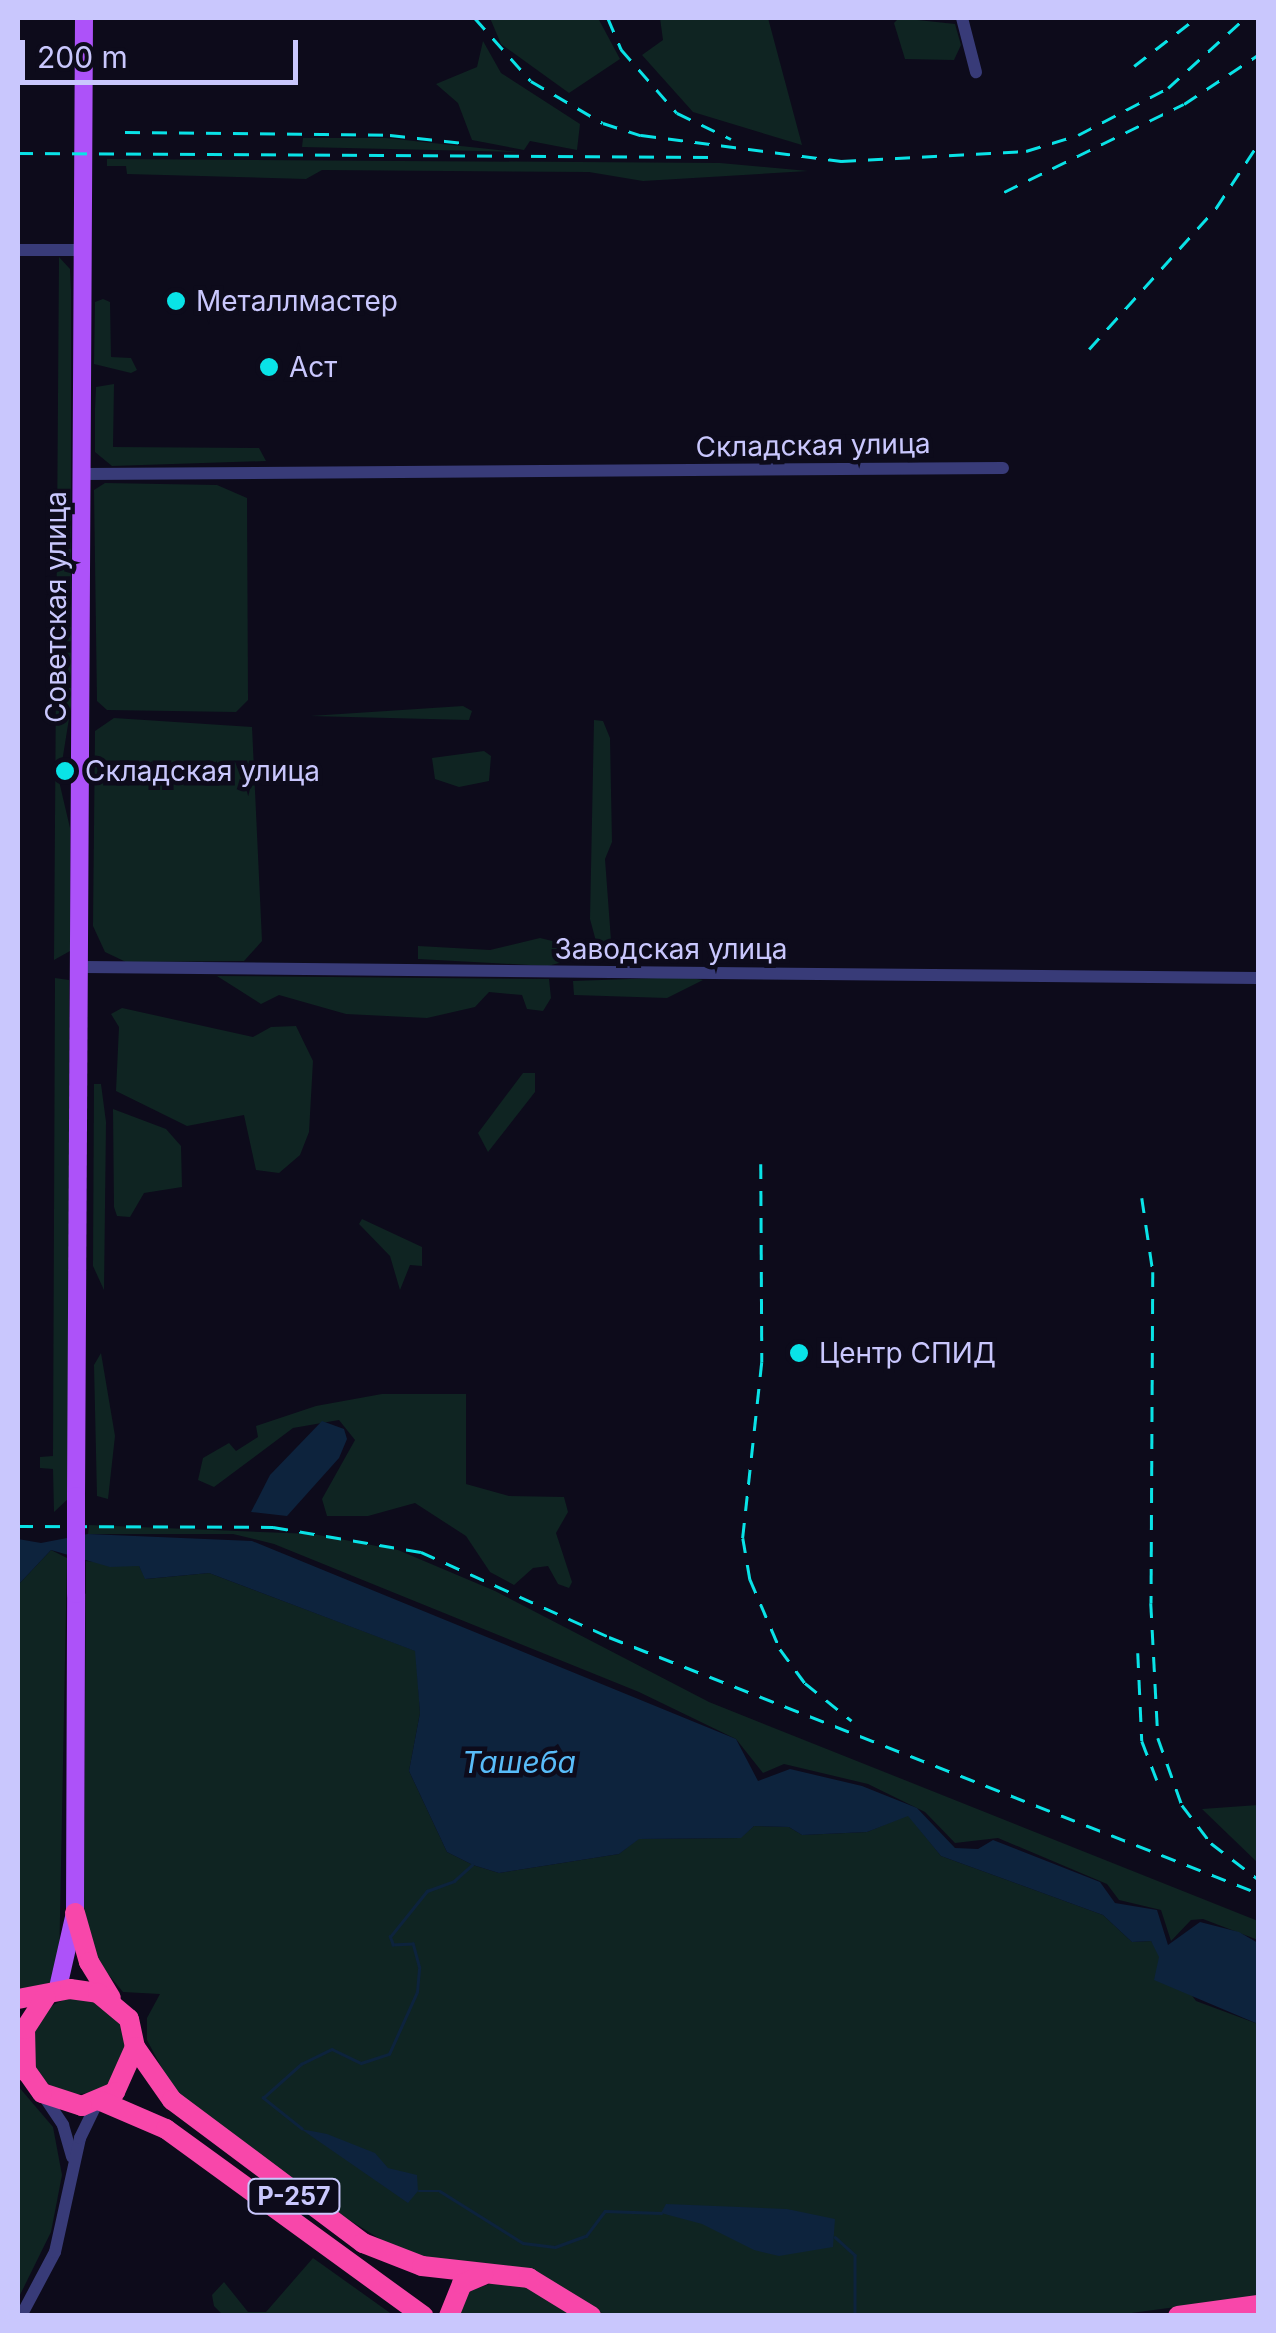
<!DOCTYPE html>
<meta charset="utf-8">
<style>
body{margin:0}
#map{position:relative;width:1276px;height:2333px;overflow:hidden;background:#0d0b1b;font-family:Inter,sans-serif}
div>[style]{position:absolute}
[style*='--x']{left:calc(var(--x)*1px);top:calc(var(--y)*1px);width:calc(var(--w)*1px);rotate:calc(var(--a)*1deg)}
.green>*{inset:0;background:#0f2422}
.round{border-radius:50%}
.water>*{inset:0;background:#0d233d}
.stream>*{height:2.5px;margin:-1.25px;padding:0 1.25px;transform-origin:1.25px;border-radius:1.25px;background:#0d233d}
.minor>*{height:12px;margin:-6px;padding:0 6px;transform-origin:6px;border-radius:6px;background:#383b78}
.major>*{height:18px;margin:-9px;padding:0 9px;transform-origin:9px;border-radius:9px;background:#ad52f9}
.highway>*{height:20px;margin:-10px;padding:0 10px;transform-origin:10px;border-radius:10px;background:#f847aa}
.rail>*{height:2.5px;margin-top:-1.25px;transform-origin:0;background:repeating-linear-gradient(90deg,#09e3e7 0 15px,transparent 0 27px)}
.major-bridge>*{height:18px;margin:-9px;padding:0 9px;transform-origin:9px;border-radius:9px;background:#ad52f9}
.dots>*{width:28px;height:28px;translate:-50% -50%;box-sizing:border-box;border:5px solid #0d0b1b;border-radius:50%}
span{translate:-50% -50%;white-space:nowrap;text-align:center;line-height:1.15;-webkit-text-stroke:9px #0d0b1b;paint-order:stroke}
.shield-label span{padding:2px 8px;background:#0d0b1b;border:2px solid;border-radius:8px;-webkit-text-stroke-width:0}
.shield-label{font-size:25px;color:#c9c7fd;font-weight:700}
.poi-label{font-size:28px;color:#c9c7fd}
.left{translate:0 -50%;text-align:left}
.street-label{font-size:28px;color:#c9c7fd}
.water-label{font-size:30px;color:#59bcf9;font-style:italic}
.frame{position:absolute;inset:0;border:20px solid #c9c7fd;pointer-events:none}
.scale{position:absolute;left:20px;top:40px;width:278px;height:45px;box-sizing:border-box;border:5px solid #c9c7fd;border-top:0;padding-left:12px;font-size:30px;line-height:35px;white-space:nowrap;color:#c9c7fd;-webkit-text-stroke:8px #0d0b1b;paint-order:stroke}
</style>
<div id="map">
<div class="green">
<i style="clip-path:polygon(490px 18px,598px 18px,620px 59px,569px 93px,501px 44px)"></i>
<i style="clip-path:polygon(660px 18px,768px 18px,802px 145px,693px 112px,642px 55px,663px 40px)"></i>
<i style="clip-path:polygon(899px 18px,955px 24px,961px 45px,954px 60px,905px 59px,894px 23px)"></i>
<i style="clip-path:polygon(483px 41px,501px 73px,580px 124px,577px 150px,530px 141px,524px 150px,472px 140px,458px 103px,436px 84px,477px 67px)"></i>
<i style="clip-path:polygon(303px 138px,386px 138px,518px 152px,302px 147px)"></i>
<i style="clip-path:polygon(107px 159px,720px 163px,808px 171px,643px 181px,589px 172px,322px 170px,306px 179px,127px 174px,126px 166px,107px 166px)"></i>
<i style="clip-path:polygon(59px 257px,70px 269px,71px 290px,71px 706px,59px 781px,70px 828px,70px 951px,54px 960px)"></i>
<i style="clip-path:polygon(103px 299px,110px 302px,111px 357px,131px 358px,137px 370px,131px 373px,94px 364px,95px 302px)"></i>
<i style="clip-path:polygon(114px 384px,113px 447px,259px 448px,266px 461px,112px 466px,95px 452px,95px 409px,96px 387px)"></i>
<i style="clip-path:polygon(105px 483px,217px 485px,247px 498px,248px 700px,236px 712px,107px 710px,97px 701px,94px 490px)"></i>
<i style="clip-path:polygon(463px 706px,472px 711px,469px 720px,310px 716px)"></i>
<i style="clip-path:polygon(114px 718px,252px 727px,262px 941px,244px 961px,126px 962px,105px 952px,93px 926px,95px 731px)"></i>
<i style="clip-path:polygon(594px 720px,603px 721px,610px 738px,612px 842px,605px 859px,612px 954px,600px 956px,590px 919px)"></i>
<i style="clip-path:polygon(484px 751px,491px 756px,489px 781px,459px 787px,435px 779px,432px 758px)"></i>
<i style="clip-path:polygon(540px 938px,569px 945px,570px 960px,548px 966px,418px 959px,418px 946px,490px 950px)"></i>
<i style="clip-path:polygon(217px 976px,549px 979px,551px 998px,543px 1011px,527px 1009px,522px 995px,489px 992px,475px 1007px,427px 1018px,346px 1014px,279px 995px,261px 1004px)"></i>
<i style="clip-path:polygon(685px 977px,703px 980px,667px 998px,574px 995px,573px 981px)"></i>
<i style="clip-path:polygon(55px 978px,69px 980px,70px 1283px,69px 1498px,54px 1512px,53px 1469px,40px 1468px,40px 1457px,53px 1456px)"></i>
<i style="clip-path:polygon(122px 1008px,253px 1037px,271px 1027px,296px 1026px,313px 1061px,309px 1132px,300px 1155px,279px 1173px,256px 1170px,244px 1115px,187px 1126px,116px 1091px,119px 1027px,111px 1014px)"></i>
<i style="clip-path:polygon(523px 1073px,535px 1073px,535px 1092px,488px 1152px,478px 1133px)"></i>
<i style="clip-path:polygon(94px 1084px,101px 1084px,106px 1122px,104px 1290px,93px 1266px)"></i>
<i style="clip-path:polygon(113px 1109px,166px 1129px,181px 1146px,182px 1187px,144px 1193px,130px 1217px,117px 1216px,114px 1207px)"></i>
<i style="clip-path:polygon(362px 1219px,422px 1247px,422px 1266px,410px 1265px,400px 1290px,390px 1256px,359px 1224px)"></i>
<i style="clip-path:polygon(101px 1353px,115px 1436px,108px 1499px,97px 1496px,94px 1365px)"></i>
<i style="clip-path:polygon(382px 1394px,466px 1394px,466px 1484px,509px 1496px,564px 1497px,568px 1512px,556px 1533px,572px 1582px,569px 1588px,558px 1584px,548px 1566px,533px 1568px,514px 1585px,490px 1572px,466px 1536px,415px 1503px,368px 1516px,327px 1516px,322px 1499px,355px 1440px,339px 1420px,293px 1428px,214px 1487px,198px 1480px,203px 1458px,229px 1443px,236px 1451px,258px 1437px,256px 1426px,316px 1406px)"></i>
<i style="clip-path:polygon(89px 1525px,313px 1534px,398px 1550px,495px 1591px,709px 1702px,1258px 1921px,1258px 1940px,1203px 1919px,1191px 1920px,1171px 1941px,1161px 1910px,1119px 1900px,1107px 1884px,998px 1838px,955px 1843px,925px 1812px,868px 1784px,784px 1764px,763px 1773px,736px 1739px,639px 1692px,274px 1544px,233px 1534px,88px 1534px)"></i>
<i style="clip-path:polygon(51px 1550px,67px 1558px,59px 1968px,51px 1983px,18px 1989px,18px 1585px)"></i>
<i style="clip-path:polygon(86px 1561px,139px 1566px,146px 1579px,209px 1573px,416px 1651px,420px 1713px,409px 1771px,447px 1852px,473px 1865px,499px 1873px,619px 1854px,638px 1839px,740px 1838px,754px 1826px,789px 1827px,802px 1835px,867px 1832px,908px 1815px,941px 1856px,1103px 1915px,1132px 1942px,1151px 1941px,1196px 2001px,1258px 2024px,1258px 2296px,1109px 2316px,603px 2315px,533px 2270px,421px 2259px,393px 2247px,294px 2186px,175px 2093px,147px 2040px,147px 2018px,160px 1994px,123px 1992px,94px 1957px,84px 1910px)"></i>
<i style="clip-path:polygon(1258px 1805px,1258px 1863px,1202px 1809px)"></i>
<i class="round" style="left:30px;top:1998px;width:96px;height:96px"></i>
<i style="clip-path:polygon(18px 2086px,53px 2127px,62px 2175px,51px 2232px,18px 2299px)"></i>
<i style="clip-path:polygon(313px 2258px,393px 2315px,223px 2315px,214px 2306px,212px 2295px,224px 2282px,248px 2312px,266px 2312px)"></i>
<i style="clip-path:polygon(495px 2282px,540px 2290px,571px 2315px,457px 2316px,467px 2292px)"></i>
</div>
<div class="water">
<i style="clip-path:polygon(322px 1421px,344px 1429px,347px 1439px,339px 1458px,287px 1516px,251px 1512px,270px 1475px)"></i>
<i style="clip-path:polygon(88px 1534px,252px 1541px,736px 1739px,758px 1781px,790px 1769px,862px 1786px,917px 1808px,955px 1848px,978px 1849px,993px 1840px,1100px 1882px,1115px 1903px,1157px 1910px,1168px 1945px,1200px 1922px,1239px 1932px,1258px 1943px,1258px 2024px,1154px 1980px,1159px 1957px,1151px 1941px,1132px 1942px,1103px 1915px,941px 1856px,908px 1816px,867px 1832px,802px 1835px,789px 1827px,754px 1826px,741px 1838px,639px 1839px,619px 1854px,499px 1873px,473px 1865px,447px 1852px,409px 1771px,420px 1713px,415px 1651px,209px 1573px,145px 1579px,139px 1566px,110px 1567px,51px 1550px,18px 1585px,18px 1539px,41px 1543px)"></i>
<i style="clip-path:polygon(301px 2129px,327px 2134px,375px 2153px,388px 2168px,417px 2175px,418px 2191px,408px 2203px)"></i>
<i style="clip-path:polygon(666px 2204px,787px 2209px,835px 2219px,833px 2247px,779px 2256px,754px 2250px,702px 2224px,661px 2213px)"></i>
</div>
<div class="stream">
<i style="--x:302;--y:2129;--w:50;--a:-141.5"></i>
<i style="--x:263;--y:2098;--w:51;--a:-41.8"></i>
<i style="--x:301;--y:2064;--w:34;--a:-26"></i>
<i style="--x:332;--y:2049;--w:32;--a:26"></i>
<i style="--x:361;--y:2063;--w:29;--a:-18"></i>
<i style="--x:389;--y:2054;--w:68;--a:-65.7"></i>
<i style="--x:417;--y:1992;--w:25;--a:-85"></i>
<i style="--x:419;--y:1967;--w:24;--a:-105"></i>
<i style="--x:413;--y:1944;--w:20;--a:177"></i>
<i style="--x:393;--y:1945;--w:9;--a:-111"></i>
<i style="--x:390;--y:1937;--w:59;--a:-51.2"></i>
<i style="--x:427;--y:1891;--w:29;--a:-20"></i>
<i style="--x:454;--y:1881;--w:24;--a:-42"></i>
<i style="--x:419;--y:2191;--w:21;--a:0"></i>
<i style="--x:440;--y:2191;--w:98;--a:32.1"></i>
<i style="--x:523;--y:2243;--w:32;--a:7"></i>
<i style="--x:555;--y:2247;--w:33;--a:-20"></i>
<i style="--x:586;--y:2236;--w:31;--a:-53"></i>
<i style="--x:605;--y:2211;--w:56;--a:2"></i>
<i style="--x:835;--y:2237;--w:27;--a:42"></i>
<i style="--x:855;--y:2255;--w:61;--a:90"></i>
</div>
<div class="minor">
<i style="--x:962;--y:18;--w:56;--a:75.5"></i>
<i style="--x:18;--y:250;--w:65;--a:0"></i>
<i style="--x:84;--y:474;--w:919;--a:-0.37"></i>
<i style="--x:84;--y:967;--w:1174;--a:0.54"></i>
<i style="--x:43;--y:2095;--w:36;--a:56"></i>
<i style="--x:63;--y:2125;--w:33;--a:74"></i>
<i style="--x:21;--y:2316;--w:72;--a:-62"></i>
<i style="--x:55;--y:2252;--w:117;--a:-77.6"></i>
<i style="--x:80;--y:2138;--w:39;--a:-64"></i>
</div>
<div class="major">
<i style="--x:76;--y:1496;--w:1478;--a:-89.69"></i>
<i style="--x:57;--y:1992;--w:81;--a:-77.2"></i>
<i style="--x:75;--y:1913;--w:319;--a:-89.8"></i>
</div>
<div class="highway">
<i style="--x:75;--y:1913;--w:51;--a:74.1"></i>
<i style="--x:89;--y:1962;--w:42;--a:58.6"></i>
<i style="--x:18;--y:1999;--w:53;--a:-10.9"></i>
<i style="--x:70;--y:1989;--w:28;--a:8"></i>
<i style="--x:98;--y:1993;--w:40;--a:40"></i>
<i style="--x:129;--y:2019;--w:29;--a:78"></i>
<i style="--x:135;--y:2047;--w:49;--a:114"></i>
<i style="--x:115;--y:2092;--w:36;--a:157"></i>
<i style="--x:82;--y:2106;--w:42;--a:-162"></i>
<i style="--x:42;--y:2093;--w:42;--a:-125.2"></i>
<i style="--x:135;--y:2047;--w:65;--a:55.1"></i>
<i style="--x:172;--y:2100;--w:239;--a:36.8"></i>
<i style="--x:363;--y:2243;--w:63;--a:21.3"></i>
<i style="--x:422;--y:2266;--w:108;--a:6.4"></i>
<i style="--x:529;--y:2278;--w:73;--a:31.5"></i>
<i style="--x:26;--y:2072;--w:43;--a:-91.3"></i>
<i style="--x:25;--y:2029;--w:38;--a:-57"></i>
<i style="--x:101;--y:2101;--w:71;--a:23.3"></i>
<i style="--x:166;--y:2129;--w:318;--a:36"></i>
<i style="--x:449;--y:2316;--w:35;--a:-68"></i>
<i style="--x:462;--y:2284;--w:23;--a:-23"></i>
<i style="--x:1178;--y:2316;--w:81;--a:-7.8"></i>
</div>
<div class="rail">
<i style="--x:475;--y:18;--w:84;--a:48.4"></i>
<i style="--x:531;--y:81;--w:83;--a:30.3"></i>
<i style="--x:603;--y:123;--w:40;--a:18"></i>
<i style="--x:641;--y:135;--w:202;--a:7.4"></i>
<i style="--x:841;--y:161;--w:185;--a:-3.1"></i>
<i style="--x:1026;--y:151;--w:54;--a:-17.1"></i>
<i style="--x:1078;--y:135;--w:102;--a:-27.6"></i>
<i style="--x:1168;--y:88;--w:104;--a:-42.3"></i>
<i style="--x:608;--y:18;--w:34;--a:67"></i>
<i style="--x:621;--y:49;--w:85;--a:48.8"></i>
<i style="--x:677;--y:113;--w:60;--a:25.7"></i>
<i style="--x:1134;--y:66;--w:78;--a:-37.7"></i>
<i style="--x:125;--y:132;--w:265;--a:0.6"></i>
<i style="--x:390;--y:135;--w:74;--a:6.2"></i>
<i style="--x:18;--y:153;--w:694;--a:0.33"></i>
<i style="--x:1004;--y:192;--w:200;--a:-26.1"></i>
<i style="--x:1184;--y:104;--w:89;--a:-33.5"></i>
<i style="--x:1089;--y:349;--w:190;--a:-48"></i>
<i style="--x:1216;--y:208;--w:77;--a:-56.7"></i>
<i style="--x:761;--y:1164;--w:198;--a:89.7"></i>
<i style="--x:762;--y:1362;--w:177;--a:96.2"></i>
<i style="--x:743;--y:1538;--w:42;--a:80.3"></i>
<i style="--x:750;--y:1579;--w:76;--a:66.8"></i>
<i style="--x:780;--y:1649;--w:42;--a:53.7"></i>
<i style="--x:805;--y:1683;--w:60;--a:39"></i>
<i style="--x:1142;--y:1198;--w:75;--a:81.5"></i>
<i style="--x:1153;--y:1272;--w:331;--a:90.3"></i>
<i style="--x:1151;--y:1603;--w:135;--a:87"></i>
<i style="--x:1158;--y:1738;--w:71;--a:70.3"></i>
<i style="--x:1182;--y:1805;--w:48;--a:52.7"></i>
<i style="--x:1211;--y:1843;--w:59;--a:37.5"></i>
<i style="--x:18;--y:1526;--w:255;--a:0.2"></i>
<i style="--x:273;--y:1527;--w:150;--a:9.6"></i>
<i style="--x:421;--y:1552;--w:206;--a:24.3"></i>
<i style="--x:609;--y:1637;--w:698;--a:21.53"></i>
<i style="--x:1138;--y:1653;--w:88;--a:87.4"></i>
<i style="--x:1142;--y:1741;--w:42;--a:69"></i>
</div>
<div class="major-bridge">
<i style="--x:76;--y:1594;--w:98;--a:-90"></i>
</div>
<div class="dots">
<i style="left:176px;top:301px;background:#09e3e7"></i>
<i style="left:269px;top:367px;background:#09e3e7"></i>
<i style="left:65px;top:771px;background:#09e3e7"></i>
<i style="left:799px;top:1353px;background:#09e3e7"></i>
</div>
<div class="shield-label">
<span style="left:294px;top:2196px">Р-257</span>
</div>
<div class="poi-label">
<span class="left" style="left:196px;top:301px">Металлмастер</span>
<span class="left" style="left:289px;top:367px">Аст</span>
<span class="left" style="left:85px;top:771px">Складская улица</span>
<span class="left" style="left:819px;top:1353px">Центр СПИД</span>
</div>
<div class="street-label">
<span style="left:813px;top:445px;rotate:-1deg">Складская улица</span>
<span style="left:56px;top:607px;rotate:-90deg">Советская улица</span>
<span style="left:671px;top:949px">Заводская улица</span>
</div>
<div class="water-label">
<span style="left:519px;top:1762px">Ташеба</span>
</div>
<div class="frame"></div>
<div class="scale">200 m</div>
</div>
